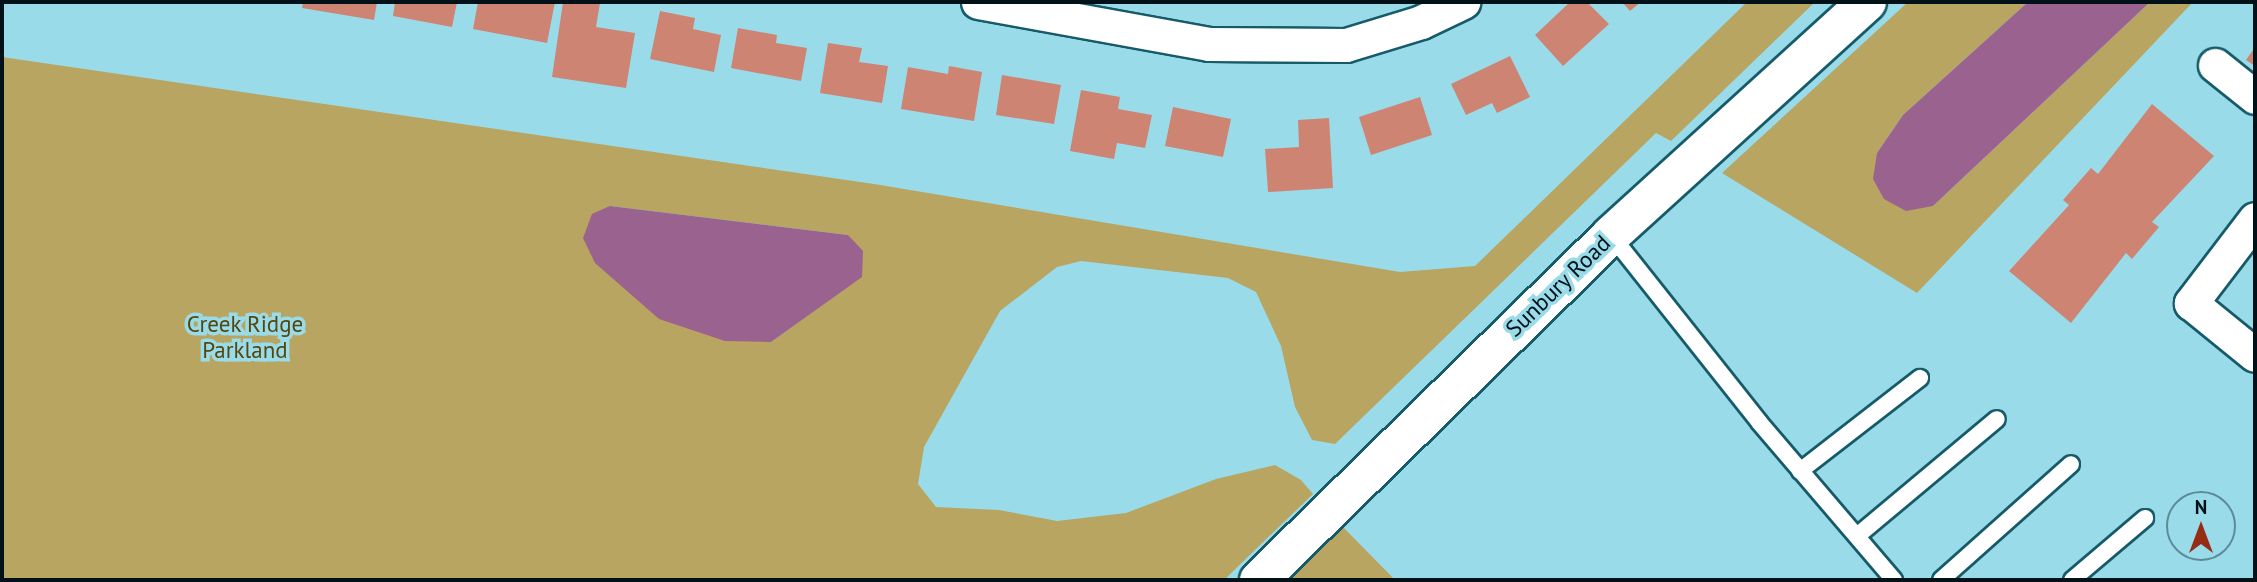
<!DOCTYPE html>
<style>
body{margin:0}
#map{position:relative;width:2257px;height:582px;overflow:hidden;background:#9adbea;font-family:"PT Sans",sans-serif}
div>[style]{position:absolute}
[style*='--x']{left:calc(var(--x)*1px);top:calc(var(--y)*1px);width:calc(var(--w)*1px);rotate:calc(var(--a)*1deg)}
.green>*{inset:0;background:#b8a561}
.water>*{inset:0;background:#9a628f}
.building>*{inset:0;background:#ce8472}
.roads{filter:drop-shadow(2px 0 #165b69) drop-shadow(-2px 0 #165b69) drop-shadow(0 2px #165b69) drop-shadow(0 -2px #165b69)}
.lane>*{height:16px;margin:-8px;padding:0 8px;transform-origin:8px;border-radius:8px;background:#fff}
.street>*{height:33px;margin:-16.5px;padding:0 16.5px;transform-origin:16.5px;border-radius:16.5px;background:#fff}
.primary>*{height:38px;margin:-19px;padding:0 19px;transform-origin:19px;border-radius:19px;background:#fff}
span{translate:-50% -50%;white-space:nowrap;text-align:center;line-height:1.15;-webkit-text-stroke:7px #9adbea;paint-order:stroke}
.street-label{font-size:23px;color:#001218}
.park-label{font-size:23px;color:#55460c}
.frame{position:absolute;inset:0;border:4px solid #001218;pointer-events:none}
.north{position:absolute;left:2166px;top:491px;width:70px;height:70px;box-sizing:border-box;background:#9adbea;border:2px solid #5c8b96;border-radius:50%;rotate:0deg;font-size:19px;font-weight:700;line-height:28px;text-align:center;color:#001218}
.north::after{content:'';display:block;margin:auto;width:24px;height:32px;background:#952d14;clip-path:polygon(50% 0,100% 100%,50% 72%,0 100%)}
</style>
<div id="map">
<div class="green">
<i style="clip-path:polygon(evenodd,1747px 2px,1815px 2px,1671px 141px,1656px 133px,1335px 444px,1312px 440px,1295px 407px,1281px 346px,1256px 292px,1228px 278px,1081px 261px,1057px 267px,1000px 311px,924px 447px,918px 484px,936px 507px,999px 510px,1057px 521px,1126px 513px,1216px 479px,1275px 465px,1301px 480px,1313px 494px,1224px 580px,2px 580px,2px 57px,874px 184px,1400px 272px,1475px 266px,1747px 2px,610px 206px,848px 235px,862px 276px,771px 342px,610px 206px)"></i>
<i style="clip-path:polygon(1908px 2px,2028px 2px,1903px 115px,1877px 153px,1933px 206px,2150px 2px,2193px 2px,1917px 293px,1722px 173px)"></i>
<i style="clip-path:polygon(1343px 527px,1395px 580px,1289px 580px)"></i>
</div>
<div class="water">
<i style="clip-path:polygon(2028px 2px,2150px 2px,1933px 206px,1906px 211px,1884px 199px,1873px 179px,1877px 153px,1903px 115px)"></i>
<i style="clip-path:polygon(610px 206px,848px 235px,863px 251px,862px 277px,771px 342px,725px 341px,659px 319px,595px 263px,583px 238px,592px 214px)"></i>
</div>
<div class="building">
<i style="clip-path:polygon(303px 2px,377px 2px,374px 20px,302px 8px)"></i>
<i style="clip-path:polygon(395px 2px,457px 2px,452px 27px,393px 16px)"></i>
<i style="clip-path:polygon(478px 2px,555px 2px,547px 43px,473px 29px)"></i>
<i style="clip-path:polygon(563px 2px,600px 3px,596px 27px,635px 33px,626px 88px,552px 77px)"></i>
<i style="clip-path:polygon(1570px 2px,1587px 2px,1609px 24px,1563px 66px,1535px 35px)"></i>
<i style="clip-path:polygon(1622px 2px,1641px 2px,1630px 11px)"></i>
<i style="clip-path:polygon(660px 11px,695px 18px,693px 29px,721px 35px,714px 72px,650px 59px)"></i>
<i style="clip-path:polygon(738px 28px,777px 35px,776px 43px,807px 48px,801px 81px,731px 68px)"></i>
<i style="clip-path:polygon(828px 43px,862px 48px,859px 62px,888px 66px,882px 103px,820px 93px)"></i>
<i style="clip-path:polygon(2255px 47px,2255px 66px,2246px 60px)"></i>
<i style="clip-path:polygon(1510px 56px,1530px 97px,1497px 113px,1492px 103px,1466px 115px,1451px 84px)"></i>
<i style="clip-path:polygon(949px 66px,982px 72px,974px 121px,901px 109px,908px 67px,948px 74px)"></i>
<i style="clip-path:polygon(1002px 75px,1061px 85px,1054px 124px,996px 115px)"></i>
<i style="clip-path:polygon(1081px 90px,1120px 97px,1118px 109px,1152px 115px,1145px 148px,1117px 143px,1114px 159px,1070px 151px)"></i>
<i style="clip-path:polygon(1420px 97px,1432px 135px,1371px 155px,1359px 117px)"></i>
<i style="clip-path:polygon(2152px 104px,2214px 156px,2152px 222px,2159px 227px,2132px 259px,2126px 253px,2071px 323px,2009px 271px,2069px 205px,2063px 200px,2091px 168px,2098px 174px)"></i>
<i style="clip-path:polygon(1173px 107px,1231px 119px,1223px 157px,1165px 146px)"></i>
<i style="clip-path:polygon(1329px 118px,1333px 188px,1268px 192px,1265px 149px,1299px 147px,1298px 120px)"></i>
</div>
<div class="roads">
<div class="lane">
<i style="--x:1611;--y:235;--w:238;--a:51.6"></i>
<i style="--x:1759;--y:422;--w:208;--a:49.5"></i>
<i style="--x:1800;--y:471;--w:152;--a:-37.8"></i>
<i style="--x:1857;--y:536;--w:182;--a:-39.9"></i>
<i style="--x:1941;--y:580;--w:174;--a:-41.7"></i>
<i style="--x:2072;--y:580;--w:96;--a:-40.3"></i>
</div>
<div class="street">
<i style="--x:978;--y:2;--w:235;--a:10.3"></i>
<i style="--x:1209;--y:44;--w:137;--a:0.4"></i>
<i style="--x:1346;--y:45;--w:78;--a:-17"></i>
<i style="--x:1421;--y:22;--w:47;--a:-25.5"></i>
<i style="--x:2215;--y:65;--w:51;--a:38.7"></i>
<i style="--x:2255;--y:219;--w:106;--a:127.3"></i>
<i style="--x:2191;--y:303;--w:82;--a:39.1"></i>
</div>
<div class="primary">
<i style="--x:1259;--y:580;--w:493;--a:-44.4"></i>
<i style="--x:1611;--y:235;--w:346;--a:-42.3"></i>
</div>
</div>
<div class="street-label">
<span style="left:1558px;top:286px;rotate:-44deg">Sunbury Road</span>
</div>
<div class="park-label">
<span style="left:245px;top:337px">Creek Ridge<br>Parkland</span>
</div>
<div class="frame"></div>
<div class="north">N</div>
</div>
